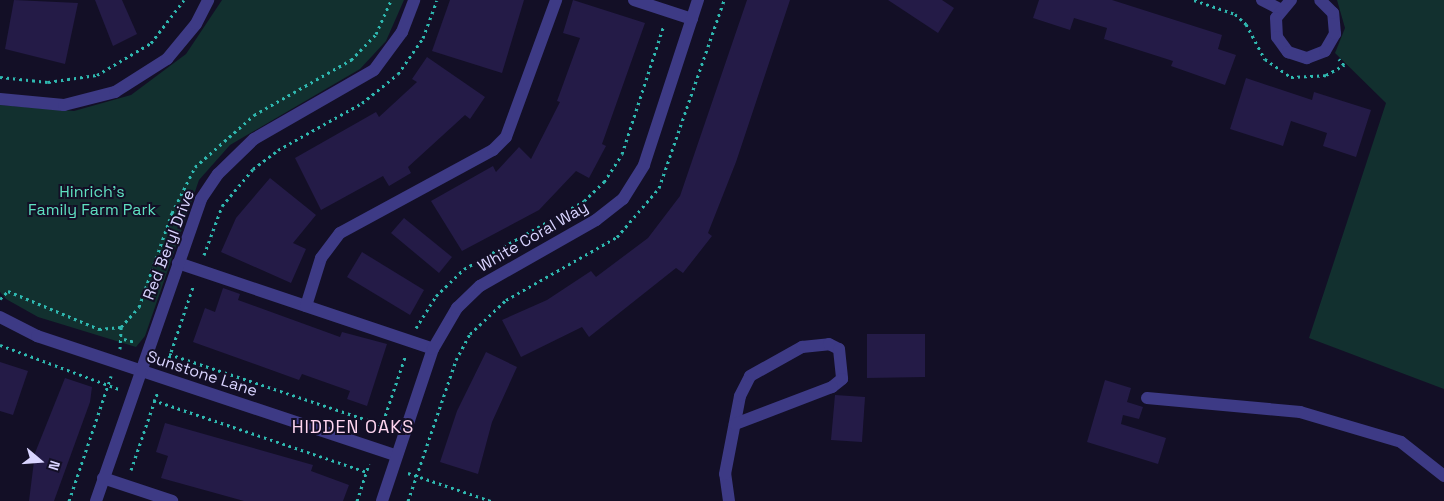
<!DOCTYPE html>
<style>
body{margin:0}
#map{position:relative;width:1444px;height:501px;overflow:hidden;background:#130f26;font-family:"Space Grotesk",sans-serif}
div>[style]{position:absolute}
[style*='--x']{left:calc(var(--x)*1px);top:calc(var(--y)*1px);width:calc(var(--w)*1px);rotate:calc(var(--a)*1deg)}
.green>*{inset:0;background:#12302f}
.building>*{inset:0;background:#241b47}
.path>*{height:3px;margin-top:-1.5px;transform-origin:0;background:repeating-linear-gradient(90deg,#2fb8b0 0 2.5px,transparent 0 6.5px)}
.minor>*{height:12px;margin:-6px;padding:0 6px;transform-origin:6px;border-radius:6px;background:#3d3a85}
span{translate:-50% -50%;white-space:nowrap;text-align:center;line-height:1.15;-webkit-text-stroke:4px #130f26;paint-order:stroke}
.park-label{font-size:16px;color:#5fe0c0}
.street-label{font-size:16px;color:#d9d4ff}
.neighbourhood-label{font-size:18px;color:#ffd6f0;letter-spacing:1px}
.north{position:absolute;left:15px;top:436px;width:50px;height:50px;-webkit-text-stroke:4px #130f26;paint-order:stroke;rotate:108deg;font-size:14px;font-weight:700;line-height:20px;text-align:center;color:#d9d4ff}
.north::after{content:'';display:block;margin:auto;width:18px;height:22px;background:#d9d4ff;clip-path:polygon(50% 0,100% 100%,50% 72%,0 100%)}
</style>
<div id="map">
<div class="green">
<i style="clip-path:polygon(222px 0,404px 0,386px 41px,360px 69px,230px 145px,199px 180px,145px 336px,136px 347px,38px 317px,6px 299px,0 292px,0 105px,74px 111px,131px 95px,186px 54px)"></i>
<i style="clip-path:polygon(1337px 0,1444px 0,1444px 389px,1309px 338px,1386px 103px,1335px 53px,1345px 28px)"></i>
</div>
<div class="building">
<i style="clip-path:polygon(14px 0,78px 3px,65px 64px,5px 49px)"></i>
<i style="clip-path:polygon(95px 0,122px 0,137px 34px,113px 46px)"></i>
<i style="clip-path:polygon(450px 0,524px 0,502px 73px,432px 51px)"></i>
<i style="clip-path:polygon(573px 0,645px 23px,602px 144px,606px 146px,589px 178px,576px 171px,539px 210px,462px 251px,431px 201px,493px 166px,496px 172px,519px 147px,531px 159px,560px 102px,557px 101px,580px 38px,563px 33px)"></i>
<i style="clip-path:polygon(747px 0,790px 0,736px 162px,708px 233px,712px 236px,683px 273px,676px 268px,589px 337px,582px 327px,521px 357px,502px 320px,547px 300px,591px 271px,596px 277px,648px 238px,680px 196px)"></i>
<i style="clip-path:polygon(888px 0,942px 0,954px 8px,938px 33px)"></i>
<i style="clip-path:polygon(1039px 0,1112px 0,1222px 35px,1218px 49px,1236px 55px,1225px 85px,1171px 66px,1173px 61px,1104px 39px,1107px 28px,1074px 18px,1070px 30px,1033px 18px)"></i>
<i style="clip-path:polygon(427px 57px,485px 97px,470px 119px,465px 115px,408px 167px,411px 173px,389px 186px,383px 176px,321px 210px,295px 158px,376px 112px,379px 117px,417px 82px,412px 79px)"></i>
<i style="clip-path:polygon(1246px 78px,1312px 100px,1314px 92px,1371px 110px,1356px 157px,1323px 146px,1327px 133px,1291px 121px,1283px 146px,1230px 129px)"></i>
<i style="clip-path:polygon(270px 178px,316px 215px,293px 243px,306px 249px,291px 283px,221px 252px,236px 218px)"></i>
<i style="clip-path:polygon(404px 218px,452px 257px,439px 273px,391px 233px)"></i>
<i style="clip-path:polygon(362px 252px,424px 290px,410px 315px,347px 277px)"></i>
<i style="clip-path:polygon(223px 288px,240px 294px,238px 300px,340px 337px,342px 332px,387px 344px,367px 406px,347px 399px,350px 391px,302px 374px,299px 380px,193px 342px,205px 308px,215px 312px)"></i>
<i style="clip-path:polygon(867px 334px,925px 334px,925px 377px,867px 378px)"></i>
<i style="clip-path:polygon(486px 352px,517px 367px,492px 422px,478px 474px,440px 462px,457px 411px)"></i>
<i style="clip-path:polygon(0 362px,28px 371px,13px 415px,0 411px)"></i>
<i style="clip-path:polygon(65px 378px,92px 387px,90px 402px,54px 501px,29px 501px,35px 453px)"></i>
<i style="clip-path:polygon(1105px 380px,1131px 388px,1127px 402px,1143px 407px,1139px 419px,1123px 415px,1121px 424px,1166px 438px,1158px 464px,1087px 442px)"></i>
<i style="clip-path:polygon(835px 395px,865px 397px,862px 442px,831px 440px)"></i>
<i style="clip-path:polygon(165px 423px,313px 465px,311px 471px,349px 485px,343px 501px,244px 501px,161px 478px,168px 456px,156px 452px)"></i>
</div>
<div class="path">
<i style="--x:1194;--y:0;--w:43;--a:18.9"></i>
<i style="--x:1235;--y:14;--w:15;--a:42"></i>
<i style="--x:1246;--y:24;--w:40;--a:62"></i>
<i style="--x:1265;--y:59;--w:32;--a:35"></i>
<i style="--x:1291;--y:77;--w:35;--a:-3"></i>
<i style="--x:1326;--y:75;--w:21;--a:-29"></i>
<i style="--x:1344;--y:65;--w:8;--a:-130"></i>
<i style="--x:0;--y:77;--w:48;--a:5.9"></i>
<i style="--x:48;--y:82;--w:49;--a:-8.1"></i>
<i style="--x:97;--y:75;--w:63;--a:-30.7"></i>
<i style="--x:151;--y:43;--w:54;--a:-52.5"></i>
<i style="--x:204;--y:255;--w:52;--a:-69.8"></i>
<i style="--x:222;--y:206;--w:48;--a:-50"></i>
<i style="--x:253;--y:169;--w:31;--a:-37"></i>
<i style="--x:278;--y:150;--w:96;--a:-29.2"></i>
<i style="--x:362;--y:103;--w:46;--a:-38.9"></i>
<i style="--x:398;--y:74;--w:44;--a:-55.2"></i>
<i style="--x:423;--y:38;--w:40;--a:-69.8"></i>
<i style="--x:0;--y:299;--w:11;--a:-45"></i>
<i style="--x:8;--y:291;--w:99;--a:22.7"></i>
<i style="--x:99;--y:329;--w:22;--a:-5"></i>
<i style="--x:121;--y:327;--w:27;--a:-48"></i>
<i style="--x:139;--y:307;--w:100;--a:-70.7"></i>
<i style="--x:172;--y:213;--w:51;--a:-63.4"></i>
<i style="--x:195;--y:167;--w:79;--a:-41.4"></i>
<i style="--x:254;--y:115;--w:112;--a:-29.6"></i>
<i style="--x:351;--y:60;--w:36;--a:-46"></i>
<i style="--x:376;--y:34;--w:37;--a:-66"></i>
<i style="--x:416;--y:328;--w:38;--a:-58"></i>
<i style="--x:436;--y:296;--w:39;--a:-44"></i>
<i style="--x:464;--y:269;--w:138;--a:-29.5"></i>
<i style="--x:584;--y:201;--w:28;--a:-44"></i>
<i style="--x:604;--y:182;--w:33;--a:-57"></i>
<i style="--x:622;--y:154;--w:136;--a:-72"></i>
<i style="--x:124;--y:339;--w:11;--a:15"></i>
<i style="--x:0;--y:345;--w:127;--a:20.3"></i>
<i style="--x:120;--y:349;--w:22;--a:-87"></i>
<i style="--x:169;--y:354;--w:225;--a:18.4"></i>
<i style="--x:167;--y:364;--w:84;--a:-71.4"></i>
<i style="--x:153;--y:400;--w:226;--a:18.6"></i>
<i style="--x:379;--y:434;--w:81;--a:-71.3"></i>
<i style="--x:131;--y:470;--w:83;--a:-71.1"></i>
<i style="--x:408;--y:473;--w:88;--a:18.6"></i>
<i style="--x:69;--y:501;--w:132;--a:-71.4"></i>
<i style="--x:357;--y:501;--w:39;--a:-72"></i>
<i style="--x:408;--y:501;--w:149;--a:-71.2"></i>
<i style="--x:456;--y:360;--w:30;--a:-62"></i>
<i style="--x:470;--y:334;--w:50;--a:-43.4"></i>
<i style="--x:506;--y:300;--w:128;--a:-29.6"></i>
<i style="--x:617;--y:237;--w:65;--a:-49.4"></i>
<i style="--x:659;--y:188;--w:199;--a:-70.9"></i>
</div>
<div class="minor">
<i style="--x:634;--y:0;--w:61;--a:18.1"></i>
<i style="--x:1262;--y:0;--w:20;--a:27"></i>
<i style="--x:1291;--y:0;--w:23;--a:130"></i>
<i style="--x:1276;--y:18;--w:19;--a:87"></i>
<i style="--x:1277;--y:37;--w:19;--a:54"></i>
<i style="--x:1288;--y:52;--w:20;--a:18"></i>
<i style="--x:1307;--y:58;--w:19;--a:-21"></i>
<i style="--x:1325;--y:51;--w:20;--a:-60"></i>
<i style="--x:1335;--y:34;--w:21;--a:-95"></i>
<i style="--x:1333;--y:13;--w:18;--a:-135"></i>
<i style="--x:0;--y:99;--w:64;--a:5.4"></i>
<i style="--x:64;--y:105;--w:53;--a:-14.3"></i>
<i style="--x:115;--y:92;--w:62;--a:-32.4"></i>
<i style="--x:167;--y:59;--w:45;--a:-50.4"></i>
<i style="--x:196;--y:24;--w:27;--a:-63"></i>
<i style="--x:178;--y:263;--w:269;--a:18.6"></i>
<i style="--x:306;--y:306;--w:50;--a:-72.6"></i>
<i style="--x:321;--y:258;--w:31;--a:-53"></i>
<i style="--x:340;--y:233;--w:174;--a:-28.5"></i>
<i style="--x:493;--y:150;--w:18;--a:-45"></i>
<i style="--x:506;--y:137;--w:146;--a:-69.9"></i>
<i style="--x:0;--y:317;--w:42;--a:27.2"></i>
<i style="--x:37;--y:336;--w:379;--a:18.4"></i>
<i style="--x:1147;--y:398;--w:154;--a:5.2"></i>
<i style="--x:1300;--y:412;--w:105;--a:16.5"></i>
<i style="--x:1401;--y:442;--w:55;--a:38.3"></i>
<i style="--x:103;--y:478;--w:73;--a:18.4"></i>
<i style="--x:96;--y:501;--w:320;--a:-70.8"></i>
<i style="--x:201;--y:199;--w:30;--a:-56"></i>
<i style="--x:218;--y:174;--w:50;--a:-44.2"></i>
<i style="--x:254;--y:139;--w:138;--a:-29.9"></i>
<i style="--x:374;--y:70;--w:47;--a:-53.6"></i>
<i style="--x:402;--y:32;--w:34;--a:-69"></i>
<i style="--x:382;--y:501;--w:160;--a:-71.5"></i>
<i style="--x:433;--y:349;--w:48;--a:-59.7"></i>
<i style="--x:457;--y:308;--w:32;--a:-44"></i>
<i style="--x:480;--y:286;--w:133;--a:-29.6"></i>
<i style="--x:596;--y:220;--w:34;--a:-38"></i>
<i style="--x:623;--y:199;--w:40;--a:-58"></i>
<i style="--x:644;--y:165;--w:174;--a:-71.9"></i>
<i style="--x:729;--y:501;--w:27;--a:-98"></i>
<i style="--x:725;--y:474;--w:79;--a:-79.1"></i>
<i style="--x:740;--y:396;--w:22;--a:-63"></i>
<i style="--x:750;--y:376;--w:60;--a:-29.1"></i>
<i style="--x:802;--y:347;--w:27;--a:-6"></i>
<i style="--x:829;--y:344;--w:11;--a:27"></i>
<i style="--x:839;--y:349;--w:30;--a:84"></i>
<i style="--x:842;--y:379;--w:13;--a:141"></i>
<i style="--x:832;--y:387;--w:104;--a:159.1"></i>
</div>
<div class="park-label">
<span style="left:92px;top:201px">Hinrich's<br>Family Farm Park</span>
</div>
<div class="street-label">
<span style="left:533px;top:237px;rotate:-30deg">White Coral Way</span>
<span style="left:169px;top:245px;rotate:-69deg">Red Beryl Drive</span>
<span style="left:202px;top:374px;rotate:18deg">Sunstone Lane</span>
</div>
<div class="neighbourhood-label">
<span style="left:353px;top:427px">HIDDEN OAKS</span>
</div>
<div class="north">N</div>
</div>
